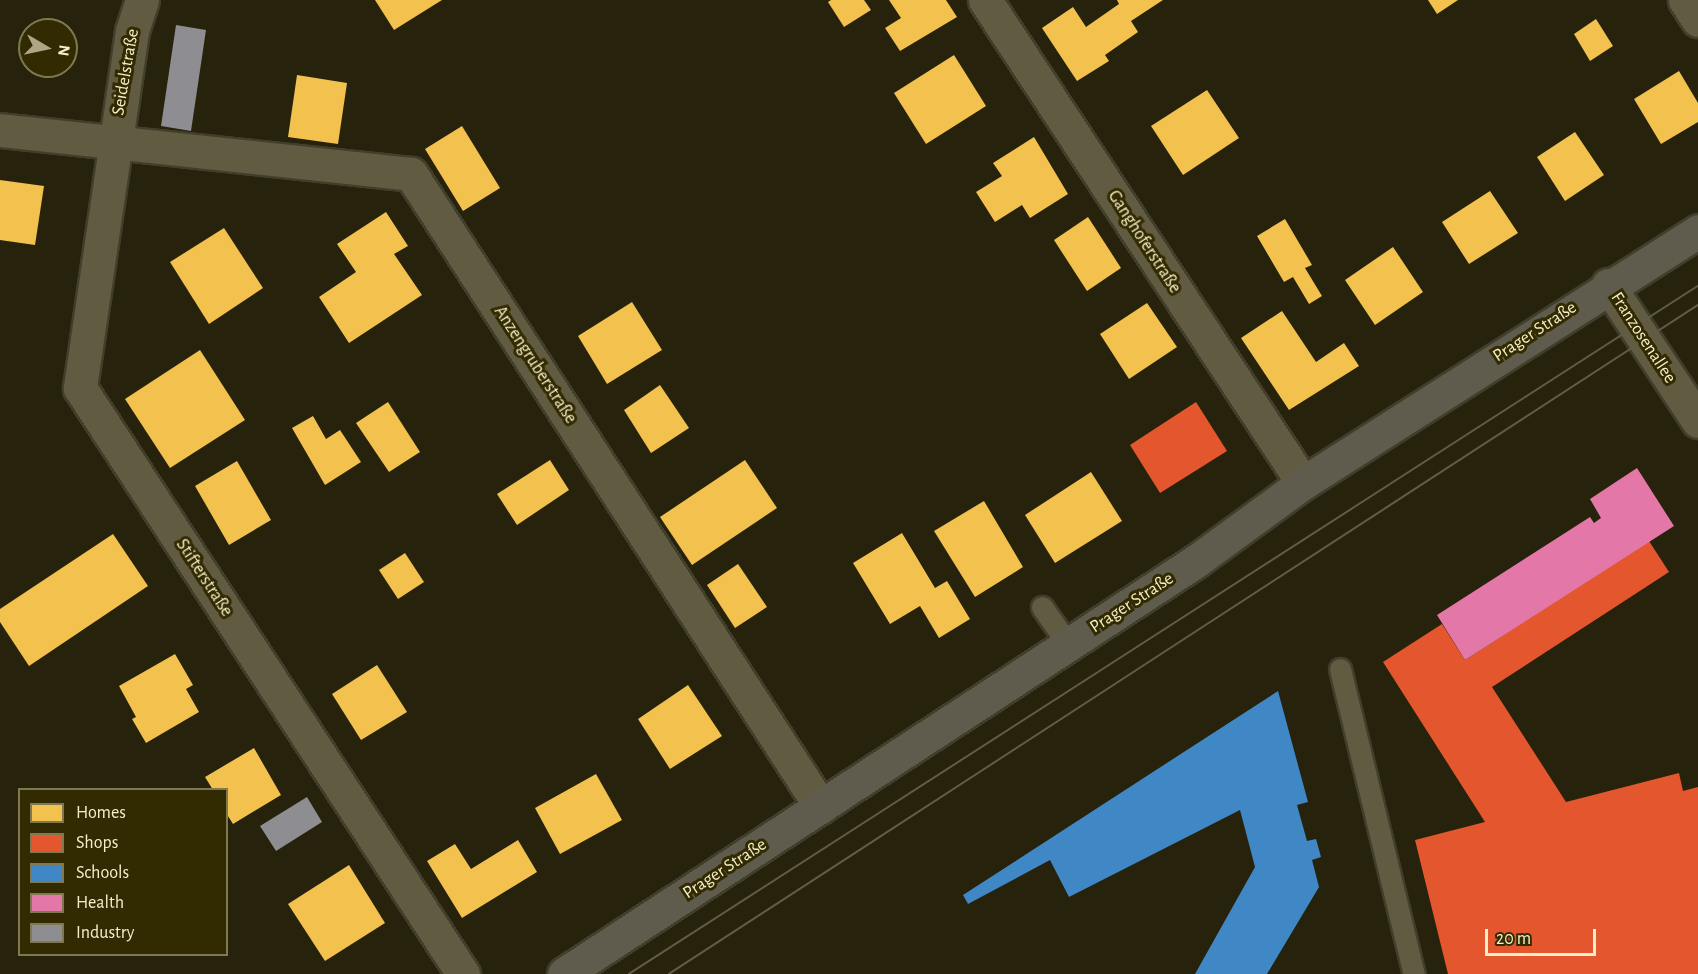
<!DOCTYPE html>
<meta charset="utf-8">
<style>
body{margin:0}
#map{position:relative;width:1698px;height:974px;overflow:hidden;background:#27220b;font-family:"Alegreya Sans",sans-serif}
div>[style]{position:absolute}
[style*='--x']{left:calc(var(--x)*1px);top:calc(var(--y)*1px);width:calc(var(--w)*1px);rotate:calc(var(--a)*1deg)}
.homes>*{inset:0;background:#f2c14e}
.shops>*{inset:0;background:#e4572e}
.schools>*{inset:0;background:#3f88c5}
.health>*{inset:0;background:#e377a8}
.industry>*{inset:0;background:#8d8d92}
.roads{filter:drop-shadow(2px 0 #413e2c) drop-shadow(-2px 0 #413e2c) drop-shadow(0 2px #413e2c) drop-shadow(0 -2px #413e2c)}
.service>*{height:21px;margin:-10.5px;padding:0 10.5px;transform-origin:10.5px;border-radius:10.5px;background:#615c41}
.minor>*{height:33px;margin:-16.5px;padding:0 16.5px;transform-origin:16.5px;border-radius:16.5px;background:#615c41}
.primary>*{height:33px;margin:-16.5px;padding:0 16.5px;transform-origin:16.5px;border-radius:16.5px;background:#5f5c4d}
.tram>*{height:1.5px;margin:-0.75px;padding:0 0.75px;transform-origin:0.75px;border-radius:0.75px;background:#605c46}
span{translate:-50% -50%;white-space:nowrap;text-align:center;line-height:1.15;-webkit-text-stroke:6px #322a00;paint-order:stroke}
.street-label{font-size:18px;color:#f5efc9}
.legend{position:absolute;left:18px;top:788px;width:210px;height:168px;box-sizing:border-box;background:#322a00;border:2px solid #807950;margin:0;padding:8px 10px;list-style:none;font-size:18px;color:#f5efc9}
.legend li{display:flex;align-items:center;gap:12px;height:30px}
.legend b{width:30px;border:2px solid #807950}
.north{position:absolute;left:18px;top:18px;width:60px;height:60px;box-sizing:border-box;background:#322a00;border:2px solid #807950;border-radius:50%;rotate:99deg;font-size:16px;font-weight:700;line-height:24px;text-align:center;color:#f5efc9}
.north::after{content:'';display:block;margin:auto;width:21px;height:27px;background:#ada786;clip-path:polygon(50% 0,100% 100%,50% 72%,0 100%)}
.scale{position:absolute;left:1485px;top:929px;width:111px;height:27px;box-sizing:border-box;border:3px solid #f5efc9;border-top:0;padding-left:8px;font-size:18px;line-height:21px;white-space:nowrap;color:#f5efc9;-webkit-text-stroke:4px #322a00;paint-order:stroke}
</style>
<div id="map">
<div class="homes">
<i style="clip-path:polygon(375px 0,442px 0,394px 30px)"></i>
<i style="clip-path:polygon(831px 0,864px 0,871px 10px,844px 27px,828px 2px)"></i>
<i style="clip-path:polygon(889px 0,946px 0,957px 17px,900px 51px,885px 28px,901px 18px)"></i>
<i style="clip-path:polygon(1117px 0,1163px 0,1131px 21px,1138px 32px,1105px 55px,1109px 61px,1077px 81px,1042px 28px,1073px 7px,1086px 27px,1119px 4px)"></i>
<i style="clip-path:polygon(1428px 0,1458px 0,1437px 14px)"></i>
<i style="clip-path:polygon(1596px 19px,1613px 46px,1590px 61px,1574px 34px)"></i>
<i style="clip-path:polygon(954px 55px,986px 106px,926px 144px,894px 93px)"></i>
<i style="clip-path:polygon(1679px 71px,1698px 103px,1698px 122px,1661px 144px,1634px 99px)"></i>
<i style="clip-path:polygon(297px 75px,347px 83px,338px 144px,288px 137px)"></i>
<i style="clip-path:polygon(1207px 90px,1239px 138px,1183px 175px,1151px 126px)"></i>
<i style="clip-path:polygon(462px 126px,500px 188px,463px 211px,425px 149px)"></i>
<i style="clip-path:polygon(1575px 132px,1604px 175px,1565px 201px,1537px 157px)"></i>
<i style="clip-path:polygon(1034px 137px,1068px 194px,1030px 218px,1022px 205px,995px 222px,976px 192px,1002px 176px,993px 163px)"></i>
<i style="clip-path:polygon(0 180px,44px 186px,35px 245px,0 240px)"></i>
<i style="clip-path:polygon(1490px 191px,1518px 233px,1469px 264px,1442px 222px)"></i>
<i style="clip-path:polygon(386px 212px,408px 246px,394px 254px,422px 295px,349px 343px,319px 297px,356px 272px,337px 244px)"></i>
<i style="clip-path:polygon(1088px 217px,1121px 268px,1087px 291px,1054px 240px)"></i>
<i style="clip-path:polygon(1285px 219px,1312px 265px,1305px 268px,1322px 296px,1309px 304px,1293px 277px,1284px 282px,1257px 236px)"></i>
<i style="clip-path:polygon(224px 228px,263px 288px,209px 324px,170px 262px)"></i>
<i style="clip-path:polygon(1393px 247px,1423px 292px,1375px 325px,1345px 280px)"></i>
<i style="clip-path:polygon(632px 302px,662px 350px,607px 384px,578px 336px)"></i>
<i style="clip-path:polygon(1147px 303px,1177px 347px,1129px 379px,1100px 334px)"></i>
<i style="clip-path:polygon(1282px 311px,1316px 362px,1344px 343px,1359px 366px,1289px 410px,1241px 338px)"></i>
<i style="clip-path:polygon(200px 350px,245px 420px,170px 468px,125px 399px)"></i>
<i style="clip-path:polygon(660px 385px,689px 428px,651px 453px,624px 410px)"></i>
<i style="clip-path:polygon(388px 402px,420px 452px,389px 472px,356px 423px)"></i>
<i style="clip-path:polygon(313px 416px,326px 439px,340px 430px,361px 462px,325px 485px,292px 428px)"></i>
<i style="clip-path:polygon(550px 460px,569px 490px,517px 525px,497px 494px)"></i>
<i style="clip-path:polygon(745px 460px,777px 508px,692px 565px,660px 517px)"></i>
<i style="clip-path:polygon(237px 461px,271px 520px,229px 545px,195px 486px)"></i>
<i style="clip-path:polygon(1091px 472px,1122px 521px,1055px 563px,1025px 515px)"></i>
<i style="clip-path:polygon(984px 501px,1023px 567px,975px 597px,934px 531px)"></i>
<i style="clip-path:polygon(902px 533px,935px 588px,947px 581px,970px 619px,939px 638px,920px 606px,890px 624px,853px 563px)"></i>
<i style="clip-path:polygon(113px 534px,148px 586px,29px 666px,0 622px,0 609px)"></i>
<i style="clip-path:polygon(405px 553px,424px 582px,398px 599px,379px 570px)"></i>
<i style="clip-path:polygon(738px 564px,767px 607px,735px 628px,707px 585px)"></i>
<i style="clip-path:polygon(175px 654px,193px 685px,186px 689px,199px 712px,146px 743px,132px 719px,136px 717px,119px 686px)"></i>
<i style="clip-path:polygon(377px 665px,407px 712px,361px 740px,332px 694px)"></i>
<i style="clip-path:polygon(688px 685px,722px 736px,670px 769px,638px 719px)"></i>
<i style="clip-path:polygon(254px 748px,281px 795px,233px 824px,226px 813px,226px 790px,213px 790px,205px 777px)"></i>
<i style="clip-path:polygon(596px 774px,622px 820px,560px 854px,535px 808px)"></i>
<i style="clip-path:polygon(518px 840px,537px 872px,462px 918px,427px 861px,455px 844px,471px 869px)"></i>
<i style="clip-path:polygon(349px 865px,385px 923px,325px 961px,288px 904px)"></i>
</div>
<div class="shops">
<i style="clip-path:polygon(1196px 402px,1227px 451px,1160px 493px,1130px 445px)"></i>
<i style="clip-path:polygon(1649px 541px,1669px 572px,1492px 687px,1566px 802px,1679px 773px,1683px 791px,1698px 787px,1698px 974px,1448px 974px,1415px 840px,1485px 822px,1383px 662px,1442px 624px,1465px 660px)"></i>
</div>
<div class="schools">
<i style="clip-path:polygon(1278px 691px,1308px 802px,1297px 805px,1307px 841px,1316px 839px,1321px 857px,1312px 860px,1319px 887px,1267px 974px,1195px 974px,1255px 867px,1240px 810px,1069px 897px,1050px 860px,968px 904px,963px 895px)"></i>
</div>
<div class="health">
<i style="clip-path:polygon(1637px 468px,1674px 526px,1465px 660px,1437px 615px,1590px 517px,1594px 523px,1601px 518px,1590px 499px)"></i>
</div>
<div class="industry">
<i style="clip-path:polygon(176px 25px,206px 30px,191px 131px,161px 126px)"></i>
<i style="clip-path:polygon(307px 797px,322px 822px,276px 851px,260px 826px)"></i>
</div>
<div class="roads">
<div class="service">
<i style="--x:1042;--y:607;--w:45;--a:54.9"></i>
<i style="--x:1340;--y:669;--w:314;--a:76.4"></i>
</div>
<div class="minor">
<i style="--x:142;--y:0;--w:33;--a:108"></i>
<i style="--x:132;--y:31;--w:361;--a:98.3"></i>
<i style="--x:80;--y:388;--w:700;--a:56.83"></i>
<i style="--x:985;--y:0;--w:578;--a:56.64"></i>
<i style="--x:1685;--y:0;--w:24;--a:57"></i>
<i style="--x:0;--y:130;--w:413;--a:6.1"></i>
<i style="--x:411;--y:174;--w:754;--a:57.07"></i>
<i style="--x:1608;--y:285;--w:163;--a:56.5"></i>
</div>
<div class="primary">
<i style="--x:564;--y:974;--w:755;--a:-33.16"></i>
<i style="--x:1196;--y:561;--w:132;--a:-36.1"></i>
<i style="--x:1303;--y:483;--w:469;--a:-32.5"></i>
</div>
</div>
<div class="tram">
<i style="--x:629;--y:974;--w:1271;--a:-32.77"></i>
<i style="--x:669;--y:974;--w:1227;--a:-33.03"></i>
</div>
<div class="street-label">
<span style="left:126px;top:72px;rotate:-80deg">Seidelstraße</span>
<span style="left:1144px;top:242px;rotate:57deg">Ganghoferstraße</span>
<span style="left:1535px;top:332px;rotate:-33deg">Prager Straße</span>
<span style="left:1643px;top:338px;rotate:57deg">Franzosenallee</span>
<span style="left:535px;top:365px;rotate:57deg">Anzengruberstraße</span>
<span style="left:204px;top:578px;rotate:57deg">Stifterstraße</span>
<span style="left:1132px;top:603px;rotate:-33deg">Prager Straße</span>
<span style="left:725px;top:869px;rotate:-33deg">Prager Straße</span>
</div>
<ul class="legend">
<li><b style="height:16px;background:#f2c14e"></b>Homes</li>
<li><b style="height:16px;background:#e4572e"></b>Shops</li>
<li><b style="height:16px;background:#3f88c5"></b>Schools</li>
<li><b style="height:16px;background:#e377a8"></b>Health</li>
<li><b style="height:16px;background:#8d8d92"></b>Industry</li>
</ul>
<div class="north">N</div>
<div class="scale">20 m</div>
</div>
